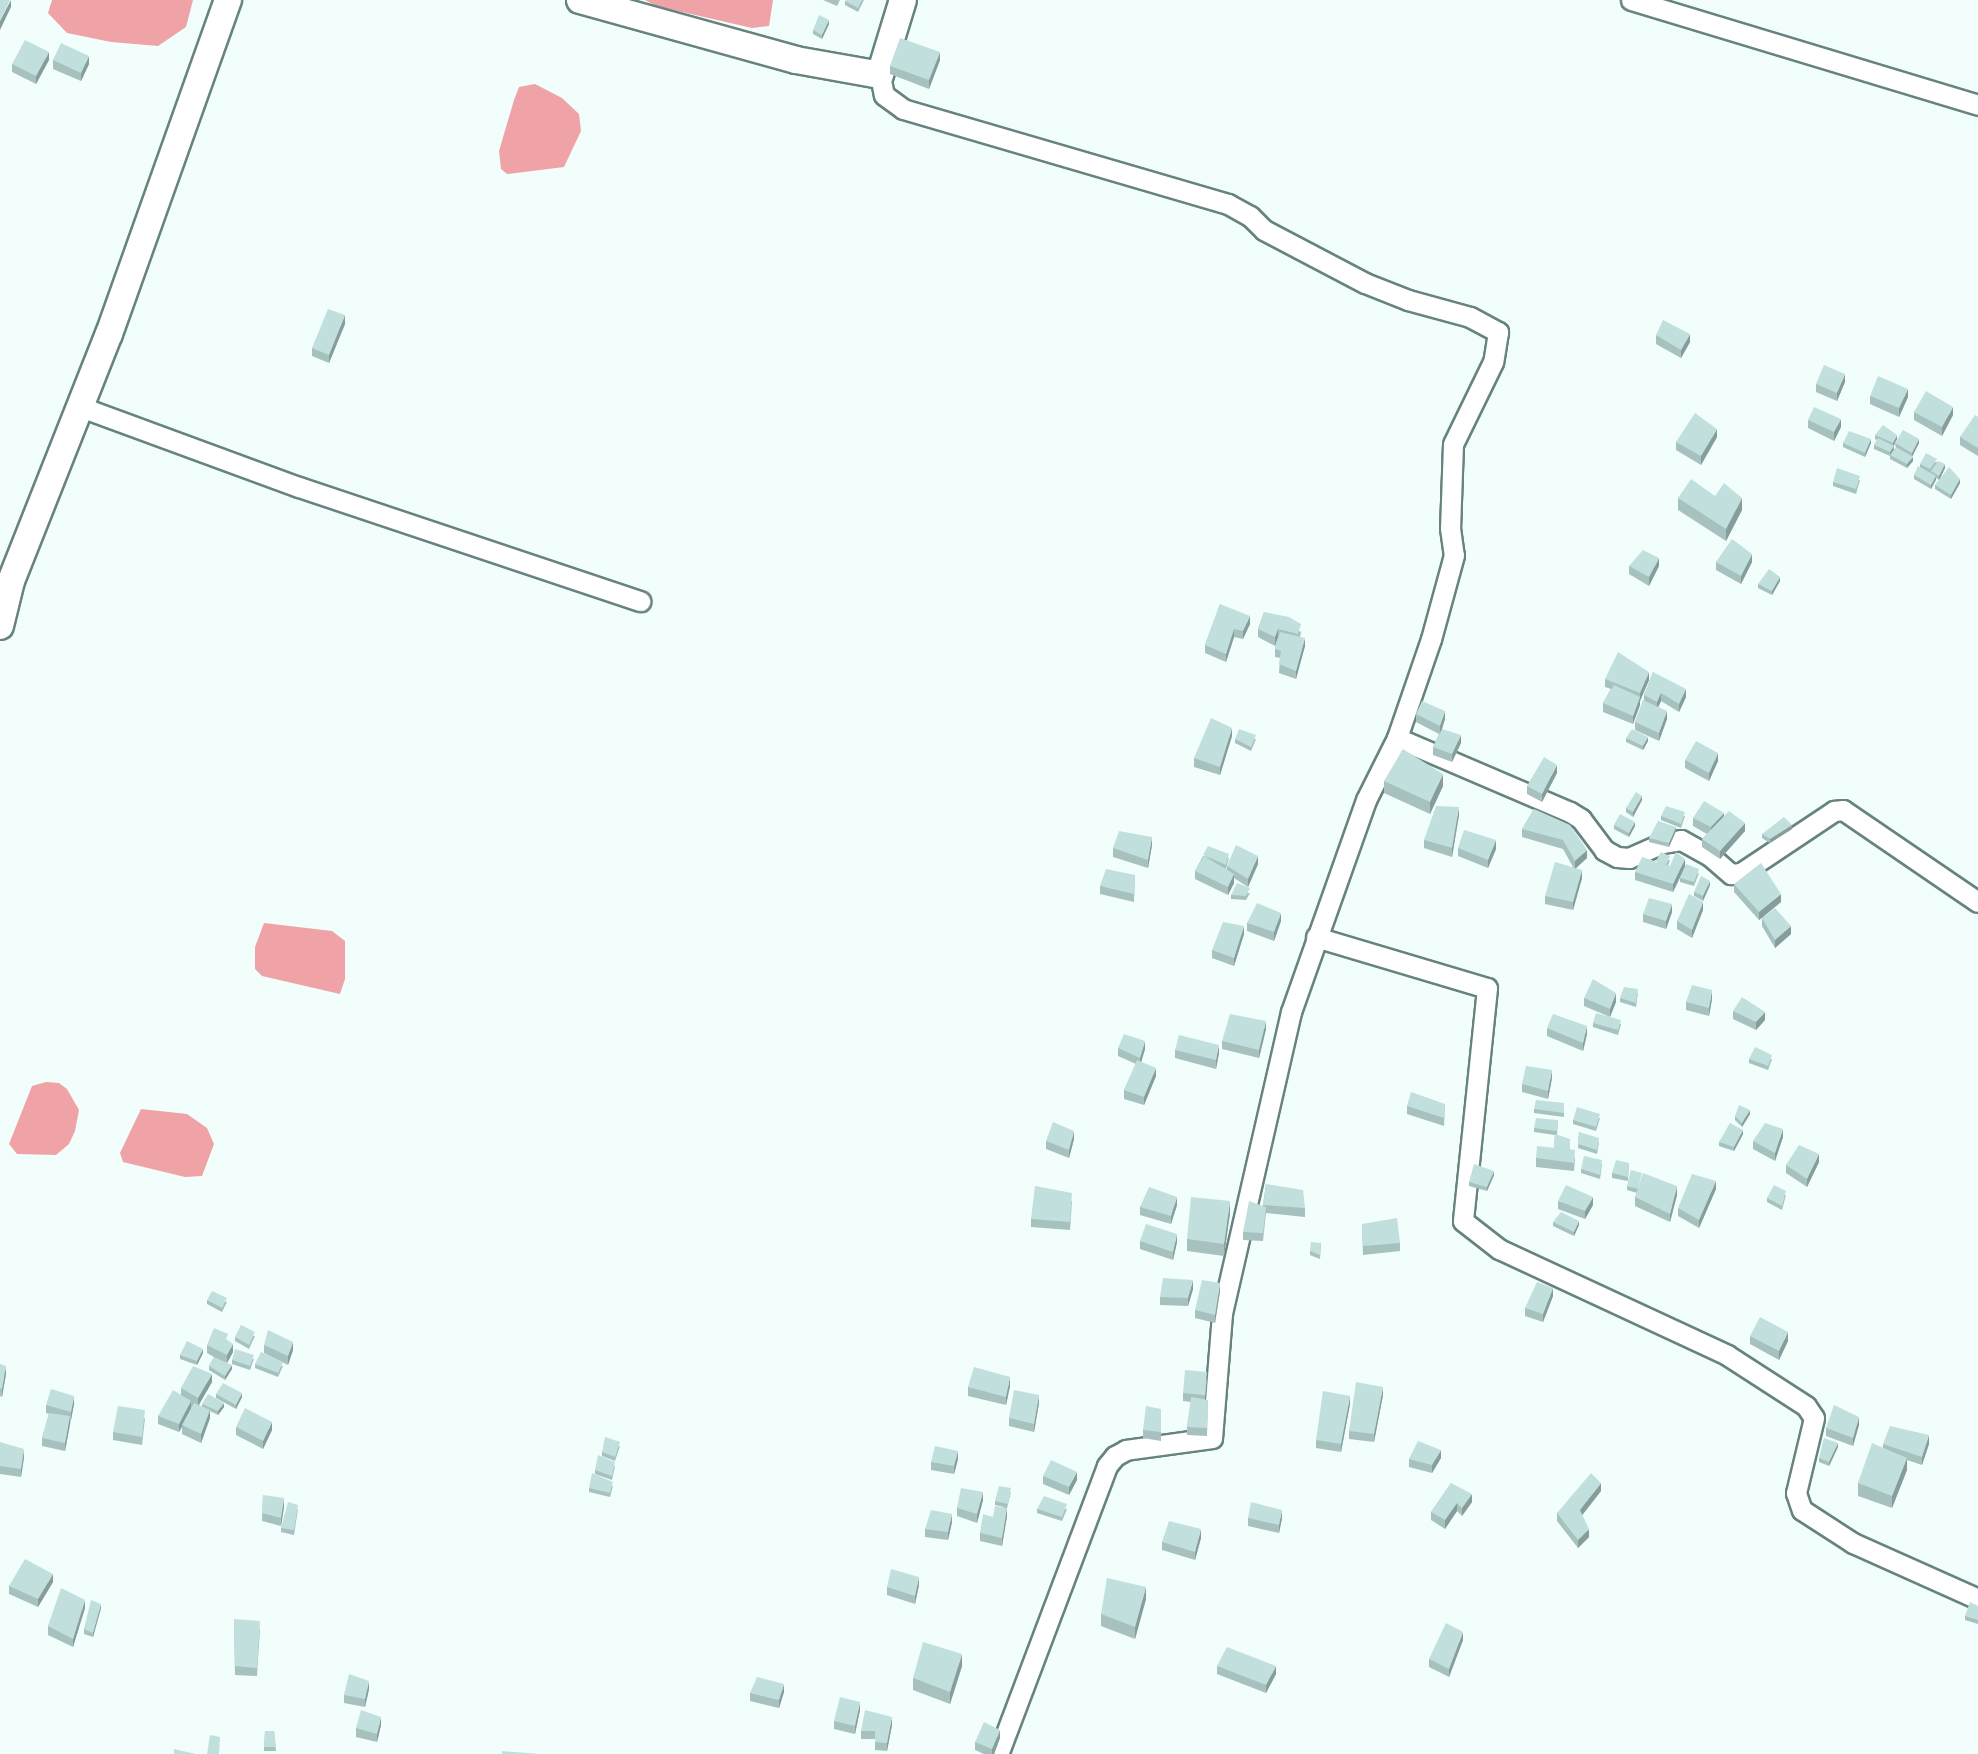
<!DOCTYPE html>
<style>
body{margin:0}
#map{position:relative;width:1978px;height:1754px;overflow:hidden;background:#f1fefc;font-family:Roboto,sans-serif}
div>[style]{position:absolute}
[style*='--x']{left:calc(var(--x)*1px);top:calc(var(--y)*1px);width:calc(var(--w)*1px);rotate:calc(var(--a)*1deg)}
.water>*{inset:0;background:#f0a3a6}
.roads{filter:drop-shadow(2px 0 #678380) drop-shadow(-2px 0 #678380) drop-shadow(0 2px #678380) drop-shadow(0 -2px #678380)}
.street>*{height:19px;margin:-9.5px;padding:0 9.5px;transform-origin:9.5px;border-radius:9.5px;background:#fff}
.secondary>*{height:26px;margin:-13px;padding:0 13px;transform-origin:13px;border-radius:13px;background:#fff}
.wall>*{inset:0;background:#a6c1be}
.shaded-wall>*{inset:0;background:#879d9b}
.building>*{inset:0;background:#c1e0dd}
span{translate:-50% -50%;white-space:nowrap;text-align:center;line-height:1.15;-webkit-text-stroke:6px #fff;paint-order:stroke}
</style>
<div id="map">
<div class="water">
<i style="clip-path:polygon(52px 0,193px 0,186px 27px,158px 46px,111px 42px,67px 33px,48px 13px)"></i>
<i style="clip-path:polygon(645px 0,773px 0,769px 26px,752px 28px,656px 6px)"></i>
<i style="clip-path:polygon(535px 84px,562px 98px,579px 114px,581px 131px,564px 167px,507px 174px,501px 169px,499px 151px,514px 100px,519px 87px)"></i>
<i style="clip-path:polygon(264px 923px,332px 931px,345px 941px,345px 979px,340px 994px,262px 976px,255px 969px,255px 947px)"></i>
<i style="clip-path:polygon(46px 1082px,59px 1083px,67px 1089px,79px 1110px,75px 1131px,69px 1144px,56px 1155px,17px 1154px,9px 1144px,32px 1086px)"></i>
<i style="clip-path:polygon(141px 1109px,187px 1114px,207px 1128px,214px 1144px,202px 1176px,185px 1177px,123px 1162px,120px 1153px)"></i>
</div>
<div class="roads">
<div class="street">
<i style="--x:1631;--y:0;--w:363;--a:16.8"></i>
<i style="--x:880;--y:75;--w:20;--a:79"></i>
<i style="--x:884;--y:95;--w:24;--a:36"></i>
<i style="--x:903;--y:109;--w:339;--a:16.3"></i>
<i style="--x:1228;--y:204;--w:25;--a:29"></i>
<i style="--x:1250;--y:216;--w:20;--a:45"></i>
<i style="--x:1264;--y:230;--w:114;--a:27.7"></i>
<i style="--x:1365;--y:283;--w:46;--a:21.6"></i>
<i style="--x:1408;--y:300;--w:64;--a:15.3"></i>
<i style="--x:1470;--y:317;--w:32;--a:28"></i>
<i style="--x:1498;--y:332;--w:30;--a:99"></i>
<i style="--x:1493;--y:362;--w:91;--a:116"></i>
<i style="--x:1453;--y:444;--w:84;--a:92"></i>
<i style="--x:1450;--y:528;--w:27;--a:82"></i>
<i style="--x:1454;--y:555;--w:87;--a:105.3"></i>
<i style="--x:1431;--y:639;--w:105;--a:109"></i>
<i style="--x:1397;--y:738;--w:69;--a:116.6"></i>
<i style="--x:1366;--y:800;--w:225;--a:109.5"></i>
<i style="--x:1291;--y:1012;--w:310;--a:102.9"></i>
<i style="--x:1222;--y:1314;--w:124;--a:94.6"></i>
<i style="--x:1212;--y:1438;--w:87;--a:172.1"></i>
<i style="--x:1126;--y:1450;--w:13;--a:151"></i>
<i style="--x:1115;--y:1456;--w:13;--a:129"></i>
<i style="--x:1107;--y:1466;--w:308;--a:110.7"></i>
<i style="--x:81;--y:407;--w:232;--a:20.2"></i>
<i style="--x:299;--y:487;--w:360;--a:18.5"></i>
<i style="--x:1397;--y:738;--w:188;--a:23.2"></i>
<i style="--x:1570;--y:812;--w:13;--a:32"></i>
<i style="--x:1581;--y:819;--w:39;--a:53"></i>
<i style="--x:1604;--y:850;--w:15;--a:28"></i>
<i style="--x:1617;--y:857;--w:12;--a:5"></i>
<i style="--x:1629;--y:858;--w:36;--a:-24"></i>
<i style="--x:1662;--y:843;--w:19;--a:-9"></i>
<i style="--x:1681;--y:840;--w:33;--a:29"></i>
<i style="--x:1710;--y:856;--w:28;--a:41"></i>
<i style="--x:1731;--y:874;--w:10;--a:-6"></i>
<i style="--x:1741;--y:873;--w:112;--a:-33.7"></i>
<i style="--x:1834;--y:811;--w:9;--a:-6"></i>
<i style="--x:1843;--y:810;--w:163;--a:34.3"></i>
<i style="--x:1316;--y:937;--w:178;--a:16.6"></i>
<i style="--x:1487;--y:988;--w:234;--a:95.9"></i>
<i style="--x:1463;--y:1221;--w:46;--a:37.9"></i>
<i style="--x:1499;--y:1249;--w:251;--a:24.9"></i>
<i style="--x:1727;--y:1355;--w:94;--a:32.8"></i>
<i style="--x:1806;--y:1406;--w:14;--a:56"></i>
<i style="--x:1814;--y:1418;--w:77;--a:103.5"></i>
<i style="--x:1796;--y:1493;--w:18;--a:71"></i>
<i style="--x:1802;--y:1510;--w:61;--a:32.9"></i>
<i style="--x:1853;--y:1543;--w:137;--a:24.1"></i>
</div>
<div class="secondary">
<i style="--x:580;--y:0;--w:224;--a:15.5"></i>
<i style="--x:796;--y:60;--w:85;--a:10.1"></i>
<i style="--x:880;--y:75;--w:78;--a:-73"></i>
<i style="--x:0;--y:626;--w:46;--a:-76.3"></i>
<i style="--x:11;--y:581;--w:266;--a:-68.4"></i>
<i style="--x:109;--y:334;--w:355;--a:-70.4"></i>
</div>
</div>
<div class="wall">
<i style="clip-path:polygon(823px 0,840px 0,837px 6px)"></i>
<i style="clip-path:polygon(864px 0,858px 12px,845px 5px,845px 1px)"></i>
<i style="clip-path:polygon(829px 24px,822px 39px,813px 34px,813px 30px)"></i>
<i style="clip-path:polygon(49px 60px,36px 84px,12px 72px,12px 64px)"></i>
<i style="clip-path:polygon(53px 60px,89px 64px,81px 81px,53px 69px)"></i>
<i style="clip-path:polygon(940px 60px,929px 89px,890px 74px,890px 66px)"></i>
<i style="clip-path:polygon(345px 324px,329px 363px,312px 356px,312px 348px)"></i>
<i style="clip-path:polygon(1656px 335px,1690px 342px,1681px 358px,1656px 344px)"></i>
<i style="clip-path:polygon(1845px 382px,1837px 401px,1816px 392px,1816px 384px)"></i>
<i style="clip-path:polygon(1870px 396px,1908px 397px,1899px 417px,1870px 404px)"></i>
<i style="clip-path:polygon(1914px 412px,1953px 415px,1942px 436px,1914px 420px)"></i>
<i style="clip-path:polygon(1978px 417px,1978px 456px,1960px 445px,1960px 437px)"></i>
<i style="clip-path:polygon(1808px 420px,1841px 427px,1834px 441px,1808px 428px)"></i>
<i style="clip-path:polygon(1875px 435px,1897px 439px,1894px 446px,1894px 450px,1896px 448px,1895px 443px,1919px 443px,1912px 456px,1913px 461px,1907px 468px,1890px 459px,1890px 456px,1874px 449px,1874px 445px,1877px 440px,1875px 439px)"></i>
<i style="clip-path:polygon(1717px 437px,1701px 465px,1676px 450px,1676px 442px)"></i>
<i style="clip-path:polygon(1843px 443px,1871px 443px,1865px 457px,1843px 447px)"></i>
<i style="clip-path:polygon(1937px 462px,1945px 468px,1940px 479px,1960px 483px,1951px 499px,1935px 489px,1935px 485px,1939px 480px,1936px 478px,1931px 489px,1914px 479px,1914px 475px,1920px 467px,1920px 464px)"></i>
<i style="clip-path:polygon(1860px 480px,1856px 494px,1833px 486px,1833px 482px)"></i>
<i style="clip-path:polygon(1678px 498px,1742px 510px,1726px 541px,1678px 510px)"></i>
<i style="clip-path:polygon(1716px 562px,1752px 562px,1741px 584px,1716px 570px)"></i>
<i style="clip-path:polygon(1629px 566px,1659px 566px,1649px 586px,1629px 574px)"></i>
<i style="clip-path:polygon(1780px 581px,1772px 595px,1758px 588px,1758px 584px)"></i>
<i style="clip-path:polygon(1220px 604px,1250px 624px,1243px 639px,1234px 637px,1226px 662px,1205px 653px,1205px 645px)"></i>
<i style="clip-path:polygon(1264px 612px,1301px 632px,1300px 637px,1305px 646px,1296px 679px,1279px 673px,1280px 658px,1275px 657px,1275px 649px,1278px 637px,1275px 646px,1258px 637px,1258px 629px)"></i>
<i style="clip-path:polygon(1653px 672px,1686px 697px,1679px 712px,1661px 701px,1658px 707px,1667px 719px,1659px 741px,1635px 730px,1635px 722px,1644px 700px,1644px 695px)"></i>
<i style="clip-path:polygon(1605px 679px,1649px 680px,1640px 701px,1640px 705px,1633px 724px,1603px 712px,1603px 703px,1611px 689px,1605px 687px)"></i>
<i style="clip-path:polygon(1416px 714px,1445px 719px,1442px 729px,1461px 743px,1452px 762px,1433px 755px,1433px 747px,1439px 734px,1416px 722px)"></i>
<i style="clip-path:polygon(1232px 736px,1220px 775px,1194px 767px,1194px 758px)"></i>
<i style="clip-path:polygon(1626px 738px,1648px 741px,1643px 750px,1626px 742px)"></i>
<i style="clip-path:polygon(1235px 739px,1256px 739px,1251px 751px,1235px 743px)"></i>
<i style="clip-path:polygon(1685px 760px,1718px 761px,1709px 781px,1685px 768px)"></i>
<i style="clip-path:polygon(1557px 773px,1542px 802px,1527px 794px,1527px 786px)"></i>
<i style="clip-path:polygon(1384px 781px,1443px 786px,1430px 814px,1384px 793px)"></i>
<i style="clip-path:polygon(1642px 800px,1633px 817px,1626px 812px,1626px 808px)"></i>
<i style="clip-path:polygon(1534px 809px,1587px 858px,1576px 868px,1582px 878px,1573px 910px,1545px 904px,1545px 896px,1573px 867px,1563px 849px,1522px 837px,1522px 829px)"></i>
<i style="clip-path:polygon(1459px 815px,1452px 857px,1424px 848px,1424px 840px)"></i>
<i style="clip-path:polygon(1661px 816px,1685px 816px,1681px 828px,1661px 820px)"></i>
<i style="clip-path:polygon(1724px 817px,1745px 831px,1720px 859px,1702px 847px,1702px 839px,1707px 834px,1693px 826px,1693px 818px)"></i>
<i style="clip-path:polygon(1614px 825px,1635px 826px,1629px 837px,1614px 829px)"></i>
<i style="clip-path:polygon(1792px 829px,1770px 843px,1762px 838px,1762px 834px)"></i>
<i style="clip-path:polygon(1676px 831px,1669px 847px,1649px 842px,1649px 838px)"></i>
<i style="clip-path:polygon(1152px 845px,1148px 868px,1113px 857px,1113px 848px)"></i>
<i style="clip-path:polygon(1458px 848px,1496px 849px,1488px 868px,1458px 856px)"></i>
<i style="clip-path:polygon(1203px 856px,1229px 858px,1226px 869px,1222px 867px,1227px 870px,1227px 866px,1258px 864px,1248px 887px,1234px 878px,1234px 883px,1228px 895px,1195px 879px,1195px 871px)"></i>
<i style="clip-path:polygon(1670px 860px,1668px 866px,1685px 867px,1673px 892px,1635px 880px,1635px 872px,1656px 862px)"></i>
<i style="clip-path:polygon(1699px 873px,1694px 886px,1680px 882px,1680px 878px)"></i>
<i style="clip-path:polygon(1135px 875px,1134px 902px,1100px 894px,1100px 886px)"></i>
<i style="clip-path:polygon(1734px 884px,1781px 902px,1764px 916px,1791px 934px,1775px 948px,1762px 926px,1762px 918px,1759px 920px,1734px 892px)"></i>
<i style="clip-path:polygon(1710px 885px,1703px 901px,1694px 896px,1694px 892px)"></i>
<i style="clip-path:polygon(1250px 893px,1246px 900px,1231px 899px,1231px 895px)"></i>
<i style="clip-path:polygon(1703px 910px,1692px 938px,1677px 929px,1677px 921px)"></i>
<i style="clip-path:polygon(1672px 912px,1666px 929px,1643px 922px,1643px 914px)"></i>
<i style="clip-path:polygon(1281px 921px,1274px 941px,1247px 931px,1247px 923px)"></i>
<i style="clip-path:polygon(1244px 934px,1234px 966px,1212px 958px,1212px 950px)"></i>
<i style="clip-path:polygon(1638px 993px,1636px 1007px,1620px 1002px,1620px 998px)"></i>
<i style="clip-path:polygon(1584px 998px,1616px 1002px,1610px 1017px,1621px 1024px,1618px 1035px,1593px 1027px,1593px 1023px,1610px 1017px,1584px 1006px)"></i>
<i style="clip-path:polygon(1712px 999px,1709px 1016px,1686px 1010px,1686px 1002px)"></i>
<i style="clip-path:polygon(1733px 1011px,1765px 1020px,1756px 1030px,1733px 1019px)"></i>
<i style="clip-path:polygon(1547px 1028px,1587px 1034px,1583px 1051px,1547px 1036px)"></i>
<i style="clip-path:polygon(1266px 1029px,1259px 1058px,1222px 1049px,1222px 1041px)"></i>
<i style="clip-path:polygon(1118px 1048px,1145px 1049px,1141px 1062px,1156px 1076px,1144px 1105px,1124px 1099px,1124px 1090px,1136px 1064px,1118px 1056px)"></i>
<i style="clip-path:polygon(1175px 1050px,1219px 1053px,1216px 1069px,1175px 1058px)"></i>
<i style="clip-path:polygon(1749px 1059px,1772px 1059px,1768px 1070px,1749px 1063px)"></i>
<i style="clip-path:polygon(1552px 1078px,1548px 1099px,1522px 1092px,1522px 1084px)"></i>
<i style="clip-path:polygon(1564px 1103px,1564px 1117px,1534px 1113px,1534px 1109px)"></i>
<i style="clip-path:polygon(1445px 1104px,1444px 1126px,1407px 1114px,1407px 1106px)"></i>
<i style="clip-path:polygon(1750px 1114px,1742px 1127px,1735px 1120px,1735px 1116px)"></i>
<i style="clip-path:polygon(1600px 1118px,1596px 1131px,1573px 1124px,1573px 1120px)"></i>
<i style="clip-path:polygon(1558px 1120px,1557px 1135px,1570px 1150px,1575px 1158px,1574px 1171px,1536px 1167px,1536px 1158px,1554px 1148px,1555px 1135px,1534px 1132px,1534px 1128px)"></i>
<i style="clip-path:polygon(1579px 1132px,1599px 1142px,1597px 1154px,1578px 1148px)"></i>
<i style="clip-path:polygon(1743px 1134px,1734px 1151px,1719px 1146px,1719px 1142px)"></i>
<i style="clip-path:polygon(1783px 1137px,1775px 1161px,1753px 1149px,1753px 1141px)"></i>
<i style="clip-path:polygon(1074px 1139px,1069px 1158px,1046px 1149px,1046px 1141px)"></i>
<i style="clip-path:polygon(1819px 1162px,1807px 1187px,1786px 1173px,1786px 1165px)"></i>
<i style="clip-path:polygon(1629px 1163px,1628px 1181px,1612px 1178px,1612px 1173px)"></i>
<i style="clip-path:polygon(1602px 1164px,1600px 1179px,1581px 1173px,1581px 1169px)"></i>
<i style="clip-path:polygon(1494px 1175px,1487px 1191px,1469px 1186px,1469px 1182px)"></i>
<i style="clip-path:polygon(1266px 1184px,1305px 1208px,1305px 1217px,1266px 1213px,1263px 1241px,1243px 1240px,1243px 1232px,1263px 1205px)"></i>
<i style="clip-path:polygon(1627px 1186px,1677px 1195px,1670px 1222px,1635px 1206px,1635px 1197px,1637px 1193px,1627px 1190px)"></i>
<i style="clip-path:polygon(1716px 1189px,1699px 1228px,1678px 1216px,1678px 1208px)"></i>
<i style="clip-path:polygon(1786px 1195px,1782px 1210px,1767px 1202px,1767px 1198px)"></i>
<i style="clip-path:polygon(1072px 1201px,1070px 1230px,1031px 1227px,1031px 1219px)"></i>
<i style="clip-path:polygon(1558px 1201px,1593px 1205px,1585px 1219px,1558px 1209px)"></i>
<i style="clip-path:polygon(1177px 1205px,1171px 1224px,1140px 1215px,1140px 1207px)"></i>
<i style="clip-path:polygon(1230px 1213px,1224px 1256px,1187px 1251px,1187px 1239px)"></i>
<i style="clip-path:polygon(1553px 1222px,1579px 1225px,1574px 1236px,1553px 1226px)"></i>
<i style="clip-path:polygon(1362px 1224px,1400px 1243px,1400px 1251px,1363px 1255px)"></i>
<i style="clip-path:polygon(1140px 1241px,1177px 1242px,1173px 1260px,1140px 1249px)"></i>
<i style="clip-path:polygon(1321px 1243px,1320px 1259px,1310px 1255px,1310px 1251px)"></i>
<i style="clip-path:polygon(1193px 1289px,1188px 1306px,1160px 1305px,1160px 1297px)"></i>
<i style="clip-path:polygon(1220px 1291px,1215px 1323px,1195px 1318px,1195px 1310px)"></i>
<i style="clip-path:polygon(1553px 1296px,1543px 1322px,1525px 1316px,1525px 1308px)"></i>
<i style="clip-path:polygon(207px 1300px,227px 1302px,222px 1312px,207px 1304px)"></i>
<i style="clip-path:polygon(255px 1336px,249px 1349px,235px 1341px,235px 1337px)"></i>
<i style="clip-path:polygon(1750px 1336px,1788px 1341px,1779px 1360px,1750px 1344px)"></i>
<i style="clip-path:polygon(228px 1341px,233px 1352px,227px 1363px,232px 1369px,225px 1380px,209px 1370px,209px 1366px,214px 1357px,207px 1353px,207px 1345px)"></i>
<i style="clip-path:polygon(264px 1345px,293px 1350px,288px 1365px,264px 1353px)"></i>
<i style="clip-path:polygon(203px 1353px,197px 1365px,180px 1359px,180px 1355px)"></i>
<i style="clip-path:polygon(254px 1359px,250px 1370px,232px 1364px,232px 1360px)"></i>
<i style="clip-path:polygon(0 1364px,6px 1374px,2px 1397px,0 1396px)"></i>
<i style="clip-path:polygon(255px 1364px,283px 1366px,278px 1377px,255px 1368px)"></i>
<i style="clip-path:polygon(1207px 1380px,1205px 1400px,1208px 1400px,1207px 1436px,1187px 1435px,1187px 1427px,1191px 1402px,1183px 1401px,1183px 1393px)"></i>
<i style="clip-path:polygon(212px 1382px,199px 1405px,202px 1407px,202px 1404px,224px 1407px,218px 1415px,210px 1411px,210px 1418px,201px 1443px,182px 1434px,182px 1427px,179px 1432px,158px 1424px,158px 1416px,181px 1395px,181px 1388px)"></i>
<i style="clip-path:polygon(1010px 1386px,1006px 1405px,968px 1396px,968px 1387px)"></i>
<i style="clip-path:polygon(216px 1394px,242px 1397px,236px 1409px,216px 1398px)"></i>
<i style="clip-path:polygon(1383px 1395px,1374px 1442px,1349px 1439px,1349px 1431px)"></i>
<i style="clip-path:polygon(1039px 1403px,1034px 1432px,1009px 1426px,1009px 1418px)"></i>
<i style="clip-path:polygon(74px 1404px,65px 1451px,42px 1446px,42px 1438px,49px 1414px,46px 1413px,46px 1405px)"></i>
<i style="clip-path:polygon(1350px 1404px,1341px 1452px,1316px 1448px,1316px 1440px)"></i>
<i style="clip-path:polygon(1161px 1409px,1161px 1441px,1143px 1438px,1143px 1430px)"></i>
<i style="clip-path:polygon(145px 1418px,142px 1445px,113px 1440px,113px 1432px)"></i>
<i style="clip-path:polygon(1859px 1425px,1853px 1446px,1826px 1436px,1826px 1428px)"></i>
<i style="clip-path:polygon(236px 1427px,272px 1430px,263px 1449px,236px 1435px)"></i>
<i style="clip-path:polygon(0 1442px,24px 1457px,21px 1477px,0 1474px)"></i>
<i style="clip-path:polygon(1883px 1444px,1929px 1444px,1922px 1465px,1907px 1460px,1907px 1470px,1892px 1508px,1858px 1496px,1858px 1483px,1883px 1448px)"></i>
<i style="clip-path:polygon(620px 1446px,615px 1461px,602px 1456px,602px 1452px)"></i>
<i style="clip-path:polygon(1838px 1447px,1829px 1466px,1819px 1462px,1819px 1458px)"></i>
<i style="clip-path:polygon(1441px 1458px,1432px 1473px,1409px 1467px,1409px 1459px)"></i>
<i style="clip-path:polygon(958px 1459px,954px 1474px,931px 1470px,931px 1462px)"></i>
<i style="clip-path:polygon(615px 1466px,612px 1480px,595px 1474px,595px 1470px)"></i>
<i style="clip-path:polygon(1043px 1476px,1077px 1480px,1069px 1495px,1043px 1484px)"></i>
<i style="clip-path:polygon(1451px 1483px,1472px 1502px,1462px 1516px,1457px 1511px,1445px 1529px,1431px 1520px,1431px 1512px)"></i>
<i style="clip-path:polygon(613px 1486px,610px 1497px,589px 1492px,589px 1488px)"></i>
<i style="clip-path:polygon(1601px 1491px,1582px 1515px,1589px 1537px,1578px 1548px,1557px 1521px,1557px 1513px)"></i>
<i style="clip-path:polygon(1011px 1492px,1007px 1508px,1007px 1516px,1002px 1546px,980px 1541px,980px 1533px,993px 1517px,1004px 1507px,995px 1505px,995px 1501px)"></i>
<i style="clip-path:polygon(263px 1495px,284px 1507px,281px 1526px,262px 1521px)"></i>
<i style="clip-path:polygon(983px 1500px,977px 1523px,957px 1516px,957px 1508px)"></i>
<i style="clip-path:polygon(298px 1509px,294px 1535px,281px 1532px,281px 1528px)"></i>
<i style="clip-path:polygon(1037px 1509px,1067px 1509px,1062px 1521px,1037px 1513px)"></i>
<i style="clip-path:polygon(1248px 1518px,1282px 1518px,1279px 1533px,1248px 1526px)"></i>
<i style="clip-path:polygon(952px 1522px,948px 1540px,925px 1537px,925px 1529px)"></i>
<i style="clip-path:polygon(1201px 1538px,1195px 1560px,1162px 1550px,1162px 1542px)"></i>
<i style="clip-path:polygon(53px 1582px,38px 1607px,9px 1594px,9px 1586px)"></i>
<i style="clip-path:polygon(919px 1585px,915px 1604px,887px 1595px,887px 1587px)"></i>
<i style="clip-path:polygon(1146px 1599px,1135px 1639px,1101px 1626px,1101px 1614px)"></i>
<i style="clip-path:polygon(1978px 1606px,1978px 1624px,1965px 1620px,1965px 1616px)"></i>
<i style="clip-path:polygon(85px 1608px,73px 1647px,48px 1635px,48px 1626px)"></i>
<i style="clip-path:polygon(101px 1608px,93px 1637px,84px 1634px,84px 1629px)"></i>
<i style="clip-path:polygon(234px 1619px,260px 1629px,257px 1676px,235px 1675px)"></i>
<i style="clip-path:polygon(1463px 1640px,1449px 1677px,1429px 1667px,1429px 1659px)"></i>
<i style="clip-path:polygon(962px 1666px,950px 1704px,913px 1690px,913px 1678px)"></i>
<i style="clip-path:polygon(1217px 1666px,1276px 1674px,1266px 1693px,1217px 1674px)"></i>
<i style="clip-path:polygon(369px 1689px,365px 1707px,344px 1703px,344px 1695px)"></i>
<i style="clip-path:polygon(784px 1692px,779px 1708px,750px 1701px,750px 1693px)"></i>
<i style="clip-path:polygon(860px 1710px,855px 1734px,834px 1729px,834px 1721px)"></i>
<i style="clip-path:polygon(381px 1725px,377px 1742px,356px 1737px,356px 1728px)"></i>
<i style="clip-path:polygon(892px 1725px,887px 1751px,875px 1750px,875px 1739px,861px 1739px,861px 1731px)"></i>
<i style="clip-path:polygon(265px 1731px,274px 1731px,276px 1751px,264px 1751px)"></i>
<i style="clip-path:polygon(1000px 1738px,994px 1754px,984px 1754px,975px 1750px,975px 1742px)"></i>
</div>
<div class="shaded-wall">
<i style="clip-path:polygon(11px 0,11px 7px,0 30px,0 21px)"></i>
<i style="clip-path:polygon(829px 20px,829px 24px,822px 39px,822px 35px)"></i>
<i style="clip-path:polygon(49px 52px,49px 60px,36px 84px,36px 76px)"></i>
<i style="clip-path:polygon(940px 52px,940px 60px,929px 89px,929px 80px)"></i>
<i style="clip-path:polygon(89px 56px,89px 64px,81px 81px,81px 73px)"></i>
<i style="clip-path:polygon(345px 315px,345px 324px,329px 363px,329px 355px)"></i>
<i style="clip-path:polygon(1690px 334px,1690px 342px,1681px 358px,1681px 350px)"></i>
<i style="clip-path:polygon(1845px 374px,1845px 382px,1837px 401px,1837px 393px)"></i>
<i style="clip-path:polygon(1908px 389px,1908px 397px,1899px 417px,1899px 408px)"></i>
<i style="clip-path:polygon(1953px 407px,1953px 415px,1942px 436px,1942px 427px)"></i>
<i style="clip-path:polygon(1841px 419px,1841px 427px,1834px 441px,1834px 432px)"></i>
<i style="clip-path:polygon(1717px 429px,1717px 437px,1701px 465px,1701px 456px)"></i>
<i style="clip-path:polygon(1897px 435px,1897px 439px,1893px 446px,1894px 450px,1890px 456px,1890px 452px,1893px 447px,1893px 443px)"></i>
<i style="clip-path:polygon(1871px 439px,1871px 443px,1865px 457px,1865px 453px)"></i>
<i style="clip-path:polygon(1919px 439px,1919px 443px,1912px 457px,1912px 453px)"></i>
<i style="clip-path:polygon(1913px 457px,1913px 461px,1907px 468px,1907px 464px)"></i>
<i style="clip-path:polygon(1945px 464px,1945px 468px,1939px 480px,1939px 476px)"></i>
<i style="clip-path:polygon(1936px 476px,1936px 480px,1931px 489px,1931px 485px)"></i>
<i style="clip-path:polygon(1960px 479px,1960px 483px,1951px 499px,1951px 495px)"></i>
<i style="clip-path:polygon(1742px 498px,1742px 510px,1726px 541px,1726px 529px)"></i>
<i style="clip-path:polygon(1752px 554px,1752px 562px,1741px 584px,1741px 576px)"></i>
<i style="clip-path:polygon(1659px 558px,1659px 566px,1649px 586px,1649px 577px)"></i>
<i style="clip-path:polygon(1780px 577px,1780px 581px,1772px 595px,1772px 591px)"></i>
<i style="clip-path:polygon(1250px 616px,1250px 624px,1243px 639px,1243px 631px)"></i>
<i style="clip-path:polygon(1234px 629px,1234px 637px,1226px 662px,1226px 654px)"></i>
<i style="clip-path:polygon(1278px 629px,1278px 637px,1275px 646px,1275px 637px)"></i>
<i style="clip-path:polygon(1305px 638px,1305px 646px,1296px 679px,1296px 671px)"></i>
<i style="clip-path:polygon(1649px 672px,1649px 680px,1640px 701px,1640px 705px,1633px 724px,1633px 716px,1640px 697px,1640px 693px)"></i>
<i style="clip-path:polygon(1686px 689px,1686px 697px,1679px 712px,1679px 704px)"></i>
<i style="clip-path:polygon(1661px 693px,1661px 701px,1657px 710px,1657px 702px)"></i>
<i style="clip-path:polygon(1445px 711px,1445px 719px,1440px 735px,1440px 726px)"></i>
<i style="clip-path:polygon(1667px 711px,1667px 719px,1659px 741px,1659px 733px)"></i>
<i style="clip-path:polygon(1232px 728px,1232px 736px,1220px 775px,1220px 767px)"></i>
<i style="clip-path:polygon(1461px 735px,1461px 743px,1452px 762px,1452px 754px)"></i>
<i style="clip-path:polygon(1648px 737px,1648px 741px,1643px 750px,1643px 746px)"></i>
<i style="clip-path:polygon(1718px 753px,1718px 761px,1709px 781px,1709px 773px)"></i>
<i style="clip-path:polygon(1557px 765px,1557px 773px,1542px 802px,1542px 794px)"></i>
<i style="clip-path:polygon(1443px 774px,1443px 786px,1430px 814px,1430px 802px)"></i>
<i style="clip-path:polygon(1642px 796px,1642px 800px,1633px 817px,1633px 812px)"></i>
<i style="clip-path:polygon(1459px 807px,1459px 815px,1452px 857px,1452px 848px)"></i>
<i style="clip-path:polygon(1724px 813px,1724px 821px,1711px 835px,1711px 827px)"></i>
<i style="clip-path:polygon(1635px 822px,1635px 826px,1629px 837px,1629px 833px)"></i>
<i style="clip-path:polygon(1745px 823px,1745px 831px,1720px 859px,1720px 851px)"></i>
<i style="clip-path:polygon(1792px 825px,1792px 829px,1770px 843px,1770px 839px)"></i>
<i style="clip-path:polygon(1676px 827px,1676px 831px,1669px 847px,1669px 843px)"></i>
<i style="clip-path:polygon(1152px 837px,1152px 845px,1148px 868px,1148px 860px)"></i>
<i style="clip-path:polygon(1496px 840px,1496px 849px,1488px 868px,1488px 860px)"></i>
<i style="clip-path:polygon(1587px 850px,1587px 858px,1575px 869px,1575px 861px)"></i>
<i style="clip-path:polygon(1258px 856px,1258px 864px,1248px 887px,1248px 879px)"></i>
<i style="clip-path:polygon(1685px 859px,1685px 867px,1673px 892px,1673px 884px)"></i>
<i style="clip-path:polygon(1582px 870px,1582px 878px,1573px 910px,1573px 902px)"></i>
<i style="clip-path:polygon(1234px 874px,1234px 883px,1228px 895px,1228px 887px)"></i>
<i style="clip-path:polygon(1710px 881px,1710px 885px,1703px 901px,1703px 896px)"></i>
<i style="clip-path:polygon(1781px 894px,1781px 902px,1759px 920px,1759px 912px)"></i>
<i style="clip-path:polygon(1703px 902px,1703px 910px,1692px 938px,1692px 930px)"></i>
<i style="clip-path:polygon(1672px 904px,1672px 912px,1666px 929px,1666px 921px)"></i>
<i style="clip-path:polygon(1281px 913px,1281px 921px,1274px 941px,1274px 932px)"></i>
<i style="clip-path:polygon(1244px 926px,1244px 934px,1234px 966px,1234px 958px)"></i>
<i style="clip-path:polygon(1791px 926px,1791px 934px,1775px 948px,1775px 940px)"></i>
<i style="clip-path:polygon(1712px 990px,1712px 999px,1709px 1016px,1709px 1008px)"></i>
<i style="clip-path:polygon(1616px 993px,1616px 1002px,1610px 1017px,1610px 1009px)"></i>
<i style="clip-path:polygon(1765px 1012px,1765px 1020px,1756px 1030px,1756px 1022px)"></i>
<i style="clip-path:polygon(1266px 1021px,1266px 1029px,1259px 1058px,1259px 1050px)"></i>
<i style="clip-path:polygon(1587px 1026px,1587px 1034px,1583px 1051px,1583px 1043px)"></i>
<i style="clip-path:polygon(1145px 1041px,1145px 1049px,1140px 1066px,1140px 1058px)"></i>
<i style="clip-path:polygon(1219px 1045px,1219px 1053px,1216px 1069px,1216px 1060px)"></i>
<i style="clip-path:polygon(1156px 1068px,1156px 1076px,1144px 1105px,1144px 1097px)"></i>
<i style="clip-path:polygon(1552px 1070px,1552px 1078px,1548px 1099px,1548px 1091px)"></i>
<i style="clip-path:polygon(1750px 1110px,1750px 1114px,1742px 1127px,1742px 1123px)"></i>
<i style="clip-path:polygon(1783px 1129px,1783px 1137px,1775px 1161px,1775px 1153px)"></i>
<i style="clip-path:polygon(1743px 1130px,1743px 1134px,1734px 1151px,1734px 1147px)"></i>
<i style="clip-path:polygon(1074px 1131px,1074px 1139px,1069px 1158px,1069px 1150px)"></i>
<i style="clip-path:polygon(1819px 1154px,1819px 1162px,1807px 1187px,1807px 1179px)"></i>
<i style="clip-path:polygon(1494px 1171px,1494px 1175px,1487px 1191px,1487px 1187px)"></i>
<i style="clip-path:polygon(1716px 1181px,1716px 1189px,1699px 1228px,1699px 1220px)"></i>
<i style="clip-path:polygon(1677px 1186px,1677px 1195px,1670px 1222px,1670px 1214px)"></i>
<i style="clip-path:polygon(1177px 1197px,1177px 1205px,1171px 1224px,1171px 1216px)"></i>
<i style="clip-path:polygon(1593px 1197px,1593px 1205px,1585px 1219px,1585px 1211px)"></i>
<i style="clip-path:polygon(1230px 1201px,1230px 1213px,1224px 1256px,1224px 1244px)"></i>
<i style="clip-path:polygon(1579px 1221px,1579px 1225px,1574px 1236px,1574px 1232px)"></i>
<i style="clip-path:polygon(1177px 1234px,1177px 1242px,1173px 1260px,1173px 1252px)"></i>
<i style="clip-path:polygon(1193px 1280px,1193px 1289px,1188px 1306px,1188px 1298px)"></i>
<i style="clip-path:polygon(1220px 1283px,1220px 1291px,1215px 1323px,1215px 1315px)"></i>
<i style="clip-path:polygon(1553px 1288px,1553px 1296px,1543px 1322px,1543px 1314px)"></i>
<i style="clip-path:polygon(1788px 1332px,1788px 1341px,1779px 1360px,1779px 1351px)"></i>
<i style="clip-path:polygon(293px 1342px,293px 1350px,288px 1365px,288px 1356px)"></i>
<i style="clip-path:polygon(233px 1344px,233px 1352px,227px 1363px,227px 1355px)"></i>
<i style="clip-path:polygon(203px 1349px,203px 1353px,197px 1365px,197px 1361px)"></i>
<i style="clip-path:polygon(232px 1365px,232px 1369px,225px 1380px,225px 1376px)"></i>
<i style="clip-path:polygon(6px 1366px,6px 1374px,2px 1397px,2px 1389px)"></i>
<i style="clip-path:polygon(212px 1374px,212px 1382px,198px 1406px,198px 1398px)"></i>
<i style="clip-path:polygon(1010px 1377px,1010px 1386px,1006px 1405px,1006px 1397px)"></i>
<i style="clip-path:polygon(1383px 1387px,1383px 1395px,1374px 1442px,1374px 1434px)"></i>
<i style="clip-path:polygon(242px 1393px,242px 1397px,236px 1409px,236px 1405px)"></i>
<i style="clip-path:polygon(1039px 1395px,1039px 1403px,1034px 1432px,1034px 1424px)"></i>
<i style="clip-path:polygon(74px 1396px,74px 1404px,71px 1420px,71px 1412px)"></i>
<i style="clip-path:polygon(1350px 1396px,1350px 1404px,1341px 1452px,1341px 1444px)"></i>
<i style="clip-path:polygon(191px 1401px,191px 1409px,179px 1432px,179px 1424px)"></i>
<i style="clip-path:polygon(224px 1403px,224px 1407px,218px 1415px,218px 1411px)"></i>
<i style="clip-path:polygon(210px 1410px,210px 1418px,201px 1443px,201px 1434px)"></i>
<i style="clip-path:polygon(70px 1416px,70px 1424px,65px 1451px,65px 1443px)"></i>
<i style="clip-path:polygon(1859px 1417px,1859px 1425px,1853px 1446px,1853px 1438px)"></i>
<i style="clip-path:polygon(272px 1422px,272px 1430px,263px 1449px,263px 1441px)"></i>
<i style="clip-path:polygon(1929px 1435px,1929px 1444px,1922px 1465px,1922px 1457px)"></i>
<i style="clip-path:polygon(1838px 1443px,1838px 1447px,1829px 1466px,1829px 1462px)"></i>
<i style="clip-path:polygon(24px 1449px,24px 1457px,21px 1477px,21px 1469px)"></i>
<i style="clip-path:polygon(1441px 1450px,1441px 1458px,1432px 1473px,1432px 1465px)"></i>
<i style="clip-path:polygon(958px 1451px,958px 1459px,954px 1474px,954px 1466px)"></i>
<i style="clip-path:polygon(1907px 1458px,1907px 1470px,1892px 1508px,1892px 1496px)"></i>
<i style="clip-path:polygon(1077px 1472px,1077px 1480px,1069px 1495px,1069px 1487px)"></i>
<i style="clip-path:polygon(1601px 1483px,1601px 1491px,1580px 1518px,1580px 1510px)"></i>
<i style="clip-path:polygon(983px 1492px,983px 1500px,977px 1523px,977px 1514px)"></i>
<i style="clip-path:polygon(1472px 1494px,1472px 1502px,1462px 1516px,1462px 1508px)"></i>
<i style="clip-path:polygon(284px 1498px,284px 1507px,281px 1526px,281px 1518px)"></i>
<i style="clip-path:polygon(1457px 1503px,1457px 1511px,1445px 1529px,1445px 1520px)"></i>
<i style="clip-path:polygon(1007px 1508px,1007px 1516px,1002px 1546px,1002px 1538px)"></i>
<i style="clip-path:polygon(1282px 1510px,1282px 1518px,1279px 1533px,1279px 1525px)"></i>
<i style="clip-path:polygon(952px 1514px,952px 1522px,948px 1540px,948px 1532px)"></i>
<i style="clip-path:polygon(1201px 1529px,1201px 1538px,1195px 1560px,1195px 1552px)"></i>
<i style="clip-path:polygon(1589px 1529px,1589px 1537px,1578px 1548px,1578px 1540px)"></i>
<i style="clip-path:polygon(53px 1574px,53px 1582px,38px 1607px,38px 1599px)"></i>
<i style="clip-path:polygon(919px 1577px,919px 1585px,915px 1604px,915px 1596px)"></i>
<i style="clip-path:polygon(1146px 1587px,1146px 1599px,1135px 1639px,1135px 1627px)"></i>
<i style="clip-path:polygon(85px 1600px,85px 1608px,73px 1647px,73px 1639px)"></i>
<i style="clip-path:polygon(101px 1604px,101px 1608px,93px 1637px,93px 1633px)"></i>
<i style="clip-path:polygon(1463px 1632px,1463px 1640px,1449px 1677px,1449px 1669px)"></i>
<i style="clip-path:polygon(962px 1654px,962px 1666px,950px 1704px,950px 1692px)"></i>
<i style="clip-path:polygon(1276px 1666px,1276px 1674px,1266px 1693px,1266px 1685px)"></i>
<i style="clip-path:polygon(369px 1681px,369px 1689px,365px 1707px,365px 1699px)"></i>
<i style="clip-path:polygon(784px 1684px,784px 1692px,779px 1708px,779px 1700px)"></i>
<i style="clip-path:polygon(860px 1702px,860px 1710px,855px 1734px,855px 1726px)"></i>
<i style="clip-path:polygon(381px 1717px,381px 1725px,377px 1742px,377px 1734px)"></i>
<i style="clip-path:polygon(892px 1717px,892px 1725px,887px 1751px,887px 1743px)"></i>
<i style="clip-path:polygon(1000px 1730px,1000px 1738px,994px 1754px,992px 1754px,992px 1749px)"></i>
</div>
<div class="building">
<i style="clip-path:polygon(0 0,10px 0,0 21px)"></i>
<i style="clip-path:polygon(846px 0,862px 0,858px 8px,845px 1px)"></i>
<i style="clip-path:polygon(819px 15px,829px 20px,822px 35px,813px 30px)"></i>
<i style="clip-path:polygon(900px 38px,940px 52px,929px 80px,890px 66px)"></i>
<i style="clip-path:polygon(25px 40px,49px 52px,36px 76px,12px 64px)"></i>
<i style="clip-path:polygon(61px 43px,89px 56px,81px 73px,53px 60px)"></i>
<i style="clip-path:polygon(328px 309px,345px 315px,329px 355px,312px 348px)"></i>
<i style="clip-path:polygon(1663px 320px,1690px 334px,1681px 350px,1656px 335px)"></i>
<i style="clip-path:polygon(1824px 365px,1845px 374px,1837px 393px,1816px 384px)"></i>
<i style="clip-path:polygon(1878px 376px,1908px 389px,1899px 408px,1870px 396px)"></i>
<i style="clip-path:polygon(1926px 391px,1953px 407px,1942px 427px,1914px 412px)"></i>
<i style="clip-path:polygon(1814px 407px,1841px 419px,1834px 432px,1808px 420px)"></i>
<i style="clip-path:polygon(1695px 413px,1717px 429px,1701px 456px,1676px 442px)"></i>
<i style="clip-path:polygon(1975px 415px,1978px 417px,1978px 448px,1960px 437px)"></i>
<i style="clip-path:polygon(1883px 425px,1897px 435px,1893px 443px,1875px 435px)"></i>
<i style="clip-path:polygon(1903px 430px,1919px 439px,1912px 453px,1895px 443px)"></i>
<i style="clip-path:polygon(1849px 431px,1871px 439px,1865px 453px,1843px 443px)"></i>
<i style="clip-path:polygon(1878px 438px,1894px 446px,1890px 452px,1874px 445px)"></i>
<i style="clip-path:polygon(1896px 447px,1913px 457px,1907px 464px,1890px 455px)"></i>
<i style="clip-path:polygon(1926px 453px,1937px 459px,1930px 469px,1920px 464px)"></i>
<i style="clip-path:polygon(1938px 461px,1945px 464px,1939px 476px,1931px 471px)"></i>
<i style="clip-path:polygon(1918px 466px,1936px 476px,1931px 485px,1914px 475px)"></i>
<i style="clip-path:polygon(1949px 467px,1960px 479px,1951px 495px,1935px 485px)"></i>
<i style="clip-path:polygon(1837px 468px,1860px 476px,1856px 489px,1833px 482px)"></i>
<i style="clip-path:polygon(1691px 479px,1715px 496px,1724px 483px,1742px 498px,1726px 529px,1678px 498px)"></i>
<i style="clip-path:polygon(1732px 539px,1752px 554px,1741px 576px,1716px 562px)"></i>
<i style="clip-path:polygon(1643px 550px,1659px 558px,1649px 577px,1629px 566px)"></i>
<i style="clip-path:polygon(1769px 569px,1780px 577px,1772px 591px,1758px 584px)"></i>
<i style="clip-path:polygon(1220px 604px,1250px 616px,1243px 631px,1234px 629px,1226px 654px,1205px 645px)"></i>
<i style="clip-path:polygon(1264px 612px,1289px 617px,1301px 624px,1298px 634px,1278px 629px,1275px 637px,1258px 629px)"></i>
<i style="clip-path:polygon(1280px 632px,1305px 638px,1296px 671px,1279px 664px,1281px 651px,1275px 649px)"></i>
<i style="clip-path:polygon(1618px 652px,1649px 672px,1640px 693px,1605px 679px)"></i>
<i style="clip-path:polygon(1653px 672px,1686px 689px,1679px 704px,1661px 693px,1657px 702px,1644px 695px)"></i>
<i style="clip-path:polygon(1614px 685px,1640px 697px,1633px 716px,1603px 703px)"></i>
<i style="clip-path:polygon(1643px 700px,1667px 711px,1659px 733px,1635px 722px)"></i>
<i style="clip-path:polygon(1422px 701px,1445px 711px,1440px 726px,1416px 714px)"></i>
<i style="clip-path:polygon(1211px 718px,1232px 728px,1220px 767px,1194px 758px)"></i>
<i style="clip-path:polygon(1239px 729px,1256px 735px,1251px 747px,1235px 739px)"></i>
<i style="clip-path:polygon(1442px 729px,1461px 735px,1452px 754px,1433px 747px)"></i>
<i style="clip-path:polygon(1632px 729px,1648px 737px,1643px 746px,1626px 738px)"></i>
<i style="clip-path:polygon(1696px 741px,1718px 753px,1709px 773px,1685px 760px)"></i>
<i style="clip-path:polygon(1403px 749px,1443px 774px,1430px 802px,1384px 781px)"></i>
<i style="clip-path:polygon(1544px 757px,1557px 765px,1542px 794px,1527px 786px)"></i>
<i style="clip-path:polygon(1636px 792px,1642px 796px,1633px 812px,1626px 808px)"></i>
<i style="clip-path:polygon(1704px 801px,1724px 813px,1711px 827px,1693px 818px)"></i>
<i style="clip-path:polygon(1436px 806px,1459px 807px,1452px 848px,1424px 840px)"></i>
<i style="clip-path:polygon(1666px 806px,1685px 812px,1681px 824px,1661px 816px)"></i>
<i style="clip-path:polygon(1534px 809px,1570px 825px,1587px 850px,1575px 861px,1563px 840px,1522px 829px)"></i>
<i style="clip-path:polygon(1729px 811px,1745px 823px,1720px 851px,1702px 839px)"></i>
<i style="clip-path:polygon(1620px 814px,1635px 822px,1629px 833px,1614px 825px)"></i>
<i style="clip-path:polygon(1784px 817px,1792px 825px,1770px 839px,1762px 834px)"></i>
<i style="clip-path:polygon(1658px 821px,1676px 827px,1669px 843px,1649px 838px)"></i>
<i style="clip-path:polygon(1464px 830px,1496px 840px,1488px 860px,1458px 848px)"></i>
<i style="clip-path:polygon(1119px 831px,1152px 837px,1148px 860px,1113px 848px)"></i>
<i style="clip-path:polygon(1236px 845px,1258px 856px,1248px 879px,1227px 866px)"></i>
<i style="clip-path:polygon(1208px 846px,1229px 854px,1226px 865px,1203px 855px)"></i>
<i style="clip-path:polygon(1661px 852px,1670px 856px,1666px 865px,1656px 861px)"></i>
<i style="clip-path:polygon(1676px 852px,1685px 859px,1673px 884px,1635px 872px,1642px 857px,1670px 866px)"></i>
<i style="clip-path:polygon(1204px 856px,1234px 874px,1228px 887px,1195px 871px)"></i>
<i style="clip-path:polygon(1555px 862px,1582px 870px,1573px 902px,1545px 896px)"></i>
<i style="clip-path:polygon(1761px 863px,1781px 894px,1759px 912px,1734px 884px)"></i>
<i style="clip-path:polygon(1686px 864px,1699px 869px,1694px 882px,1680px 878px)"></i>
<i style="clip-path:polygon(1106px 869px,1135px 875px,1134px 894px,1100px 886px)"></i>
<i style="clip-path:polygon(1701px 876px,1710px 881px,1703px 896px,1694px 892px)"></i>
<i style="clip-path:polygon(1237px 883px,1250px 888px,1246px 896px,1231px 895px)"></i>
<i style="clip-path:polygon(1689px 894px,1703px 902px,1692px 930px,1677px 921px)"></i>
<i style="clip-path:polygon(1649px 898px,1672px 904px,1666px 921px,1643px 914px)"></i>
<i style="clip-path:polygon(1257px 903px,1281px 913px,1274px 932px,1247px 923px)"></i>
<i style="clip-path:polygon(1775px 908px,1791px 926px,1775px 940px,1762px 918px)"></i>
<i style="clip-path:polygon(1223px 922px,1244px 926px,1234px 958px,1212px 950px)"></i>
<i style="clip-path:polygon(1593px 979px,1616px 993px,1610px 1009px,1584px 998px)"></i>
<i style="clip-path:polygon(1692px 985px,1712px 990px,1709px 1008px,1686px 1002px)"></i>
<i style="clip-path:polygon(1624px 987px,1638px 989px,1636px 1003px,1620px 998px)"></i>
<i style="clip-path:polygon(1742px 997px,1765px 1012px,1756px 1022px,1733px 1011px)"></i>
<i style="clip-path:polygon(1596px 1013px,1621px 1020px,1618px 1030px,1593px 1023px)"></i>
<i style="clip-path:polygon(1230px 1014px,1266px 1021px,1259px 1050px,1222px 1041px)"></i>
<i style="clip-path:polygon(1553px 1014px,1587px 1026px,1583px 1043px,1547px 1028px)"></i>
<i style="clip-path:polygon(1124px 1034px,1145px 1041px,1140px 1058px,1118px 1048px)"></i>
<i style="clip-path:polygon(1179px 1035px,1219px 1045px,1216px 1060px,1175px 1050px)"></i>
<i style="clip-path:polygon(1755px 1047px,1772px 1055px,1768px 1066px,1749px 1059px)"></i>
<i style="clip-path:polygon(1137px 1060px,1156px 1068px,1144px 1097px,1124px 1090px)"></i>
<i style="clip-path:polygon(1526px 1066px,1552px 1070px,1548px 1091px,1522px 1084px)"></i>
<i style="clip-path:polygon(1411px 1092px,1445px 1104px,1444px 1118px,1407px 1106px)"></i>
<i style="clip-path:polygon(1536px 1100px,1564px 1103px,1564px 1113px,1534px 1109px)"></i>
<i style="clip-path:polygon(1739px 1105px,1750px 1110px,1742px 1123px,1735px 1116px)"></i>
<i style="clip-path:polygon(1577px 1107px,1600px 1114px,1596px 1127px,1573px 1120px)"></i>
<i style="clip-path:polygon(1536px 1118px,1558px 1120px,1557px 1131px,1534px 1128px)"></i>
<i style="clip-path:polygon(1053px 1122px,1074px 1131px,1069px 1150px,1046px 1141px)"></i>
<i style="clip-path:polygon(1730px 1123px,1743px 1130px,1734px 1147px,1719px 1142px)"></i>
<i style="clip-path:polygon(1765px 1123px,1783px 1129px,1775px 1153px,1753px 1141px)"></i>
<i style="clip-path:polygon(1579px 1132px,1599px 1138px,1597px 1150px,1578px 1144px)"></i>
<i style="clip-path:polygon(1555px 1134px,1570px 1139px,1570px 1150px,1554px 1148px)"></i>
<i style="clip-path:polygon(1799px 1145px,1819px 1154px,1807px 1179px,1786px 1165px)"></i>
<i style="clip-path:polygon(1537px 1146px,1575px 1150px,1574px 1163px,1536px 1158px)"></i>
<i style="clip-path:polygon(1584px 1156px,1602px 1160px,1600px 1175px,1581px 1169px)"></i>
<i style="clip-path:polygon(1616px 1160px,1629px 1163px,1628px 1177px,1612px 1173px)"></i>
<i style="clip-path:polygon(1474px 1164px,1494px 1171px,1487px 1187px,1469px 1182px)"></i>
<i style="clip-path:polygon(1631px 1170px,1642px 1173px,1638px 1189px,1627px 1186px)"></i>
<i style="clip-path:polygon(1643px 1173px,1677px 1186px,1670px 1214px,1635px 1197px)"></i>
<i style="clip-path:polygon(1692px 1174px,1716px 1181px,1699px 1220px,1678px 1208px)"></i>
<i style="clip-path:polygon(1266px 1184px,1303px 1190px,1305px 1208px,1263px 1205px)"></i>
<i style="clip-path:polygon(1566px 1185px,1593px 1197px,1585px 1211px,1558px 1201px)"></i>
<i style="clip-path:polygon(1774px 1185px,1786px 1191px,1782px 1206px,1767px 1198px)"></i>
<i style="clip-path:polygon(1035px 1186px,1072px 1193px,1070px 1222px,1031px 1219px)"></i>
<i style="clip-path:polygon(1149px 1187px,1177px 1197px,1171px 1216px,1140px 1207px)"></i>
<i style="clip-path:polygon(1191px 1197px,1230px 1201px,1224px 1244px,1187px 1239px)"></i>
<i style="clip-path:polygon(1249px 1201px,1266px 1207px,1263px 1233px,1243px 1232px)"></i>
<i style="clip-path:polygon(1561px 1212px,1579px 1221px,1574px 1232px,1553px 1222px)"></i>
<i style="clip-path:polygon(1397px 1218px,1400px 1243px,1363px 1246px,1362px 1224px)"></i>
<i style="clip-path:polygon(1146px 1224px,1177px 1234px,1173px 1252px,1140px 1241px)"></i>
<i style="clip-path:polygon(1311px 1242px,1321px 1243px,1320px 1255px,1310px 1251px)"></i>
<i style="clip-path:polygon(1163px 1278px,1193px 1280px,1188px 1298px,1160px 1297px)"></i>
<i style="clip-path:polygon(1202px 1280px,1220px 1283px,1215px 1315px,1195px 1310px)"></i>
<i style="clip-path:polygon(1537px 1282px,1553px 1288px,1543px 1314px,1525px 1308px)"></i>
<i style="clip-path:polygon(212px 1291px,227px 1298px,222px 1308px,207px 1300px)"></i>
<i style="clip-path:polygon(1760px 1317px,1788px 1332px,1779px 1351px,1750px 1336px)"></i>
<i style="clip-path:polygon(241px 1325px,255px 1332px,249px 1345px,235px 1337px)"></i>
<i style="clip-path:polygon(214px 1328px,228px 1334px,226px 1339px,233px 1344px,227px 1355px,207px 1345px)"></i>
<i style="clip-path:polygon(268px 1330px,293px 1342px,288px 1356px,264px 1345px)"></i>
<i style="clip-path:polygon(187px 1341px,203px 1349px,197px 1361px,180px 1355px)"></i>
<i style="clip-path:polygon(235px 1349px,254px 1355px,250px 1366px,232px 1360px)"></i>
<i style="clip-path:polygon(261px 1352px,283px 1362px,278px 1373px,255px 1364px)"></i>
<i style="clip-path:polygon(214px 1357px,232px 1365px,225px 1376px,209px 1366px)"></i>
<i style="clip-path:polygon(0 1364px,6px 1366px,2px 1389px,0 1388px)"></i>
<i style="clip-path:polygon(193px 1366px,212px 1374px,198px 1398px,181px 1388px)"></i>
<i style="clip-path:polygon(974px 1367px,1010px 1377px,1006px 1397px,968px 1387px)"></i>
<i style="clip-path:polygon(1185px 1370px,1207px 1372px,1205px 1395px,1183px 1393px)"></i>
<i style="clip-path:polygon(1356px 1382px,1383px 1387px,1374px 1434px,1349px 1431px)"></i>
<i style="clip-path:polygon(223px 1383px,242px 1393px,236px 1405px,216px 1394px)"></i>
<i style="clip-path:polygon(51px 1389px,74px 1396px,71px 1412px,46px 1405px)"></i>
<i style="clip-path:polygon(173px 1390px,191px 1401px,179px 1424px,158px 1416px)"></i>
<i style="clip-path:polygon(1014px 1390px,1039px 1395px,1034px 1424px,1009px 1418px)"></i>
<i style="clip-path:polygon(1323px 1391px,1350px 1396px,1341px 1444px,1316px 1440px)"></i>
<i style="clip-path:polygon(208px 1394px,224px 1403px,218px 1411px,202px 1404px)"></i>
<i style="clip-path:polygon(1191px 1397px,1208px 1400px,1207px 1428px,1187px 1427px)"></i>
<i style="clip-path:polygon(194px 1403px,210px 1410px,201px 1434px,182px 1425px)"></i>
<i style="clip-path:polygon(1834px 1405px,1859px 1417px,1853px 1438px,1826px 1428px)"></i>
<i style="clip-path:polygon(118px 1406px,145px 1410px,142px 1437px,113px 1432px)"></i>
<i style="clip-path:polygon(1146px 1406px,1161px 1409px,1161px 1432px,1143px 1430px)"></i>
<i style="clip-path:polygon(245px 1408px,272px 1422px,263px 1441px,236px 1427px)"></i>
<i style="clip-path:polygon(49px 1413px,70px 1416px,65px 1443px,42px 1438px)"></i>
<i style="clip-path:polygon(1890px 1426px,1929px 1435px,1922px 1457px,1883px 1444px)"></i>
<i style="clip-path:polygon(605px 1437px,620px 1442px,615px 1457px,602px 1452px)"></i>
<i style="clip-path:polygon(1824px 1438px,1838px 1443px,1829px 1462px,1819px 1458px)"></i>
<i style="clip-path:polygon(1418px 1441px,1441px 1450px,1432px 1465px,1409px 1459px)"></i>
<i style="clip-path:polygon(0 1442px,24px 1449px,21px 1469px,0 1466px)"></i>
<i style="clip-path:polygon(1872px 1443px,1907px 1458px,1892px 1496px,1858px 1483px)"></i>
<i style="clip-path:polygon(935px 1446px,958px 1451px,954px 1466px,931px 1462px)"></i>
<i style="clip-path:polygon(598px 1455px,615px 1462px,612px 1476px,595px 1470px)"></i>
<i style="clip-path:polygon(1051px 1460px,1077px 1472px,1069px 1487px,1043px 1476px)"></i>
<i style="clip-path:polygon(592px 1473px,613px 1482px,610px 1493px,589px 1488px)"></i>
<i style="clip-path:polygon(1591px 1473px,1601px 1483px,1580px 1510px,1589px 1529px,1578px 1540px,1557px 1513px)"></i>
<i style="clip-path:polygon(1451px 1483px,1472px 1494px,1462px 1508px,1457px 1503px,1445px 1520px,1431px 1512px)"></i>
<i style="clip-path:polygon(999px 1486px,1011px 1488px,1008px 1504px,995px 1501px)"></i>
<i style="clip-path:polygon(961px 1488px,983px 1492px,977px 1514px,957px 1508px)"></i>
<i style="clip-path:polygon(263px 1495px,284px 1498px,281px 1518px,262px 1513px)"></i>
<i style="clip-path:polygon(1044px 1496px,1067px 1504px,1062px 1517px,1037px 1509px)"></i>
<i style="clip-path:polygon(288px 1502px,298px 1505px,294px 1530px,281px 1528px)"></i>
<i style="clip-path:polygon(1251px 1502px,1282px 1510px,1279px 1525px,1248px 1518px)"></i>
<i style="clip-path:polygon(995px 1506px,1007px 1508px,1002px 1538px,980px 1533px,983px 1514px,993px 1517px)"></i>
<i style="clip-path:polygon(931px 1510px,952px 1514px,948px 1532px,925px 1529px)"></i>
<i style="clip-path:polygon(1169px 1521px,1201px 1529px,1195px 1552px,1162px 1542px)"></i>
<i style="clip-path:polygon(25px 1559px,53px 1574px,38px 1599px,9px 1586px)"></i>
<i style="clip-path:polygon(891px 1569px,919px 1577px,915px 1596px,887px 1587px)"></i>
<i style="clip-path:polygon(1107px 1578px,1146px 1587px,1135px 1627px,1101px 1614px)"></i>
<i style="clip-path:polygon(61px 1588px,85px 1600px,73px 1639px,48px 1626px)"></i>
<i style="clip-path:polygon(91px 1600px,101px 1604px,93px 1633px,84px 1629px)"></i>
<i style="clip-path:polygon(1970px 1602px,1978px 1606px,1978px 1620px,1965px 1616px)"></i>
<i style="clip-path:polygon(234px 1619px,260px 1621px,257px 1668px,235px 1666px)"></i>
<i style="clip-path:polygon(1446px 1623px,1463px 1632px,1449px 1669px,1429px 1659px)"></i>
<i style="clip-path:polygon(923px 1642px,962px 1654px,950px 1692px,913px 1678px)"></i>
<i style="clip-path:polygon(1227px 1647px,1276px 1666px,1266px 1685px,1217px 1666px)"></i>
<i style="clip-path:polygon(349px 1674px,369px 1681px,365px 1699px,344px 1695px)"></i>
<i style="clip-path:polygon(757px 1677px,784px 1684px,779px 1700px,750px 1693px)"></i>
<i style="clip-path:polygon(840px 1697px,860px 1702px,855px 1726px,834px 1721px)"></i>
<i style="clip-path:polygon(361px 1710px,381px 1717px,377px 1734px,356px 1728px)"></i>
<i style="clip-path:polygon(865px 1710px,892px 1717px,887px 1743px,875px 1742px,875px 1731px,861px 1731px)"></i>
<i style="clip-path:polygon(984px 1722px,1000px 1730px,992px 1749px,975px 1742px)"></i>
<i style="clip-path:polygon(265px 1731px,274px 1731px,276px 1747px,264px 1747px)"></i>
<i style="clip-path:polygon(210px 1735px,220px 1737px,219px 1754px,207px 1754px)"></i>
<i style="clip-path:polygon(174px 1749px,196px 1754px,174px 1754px)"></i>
<i style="clip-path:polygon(502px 1751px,540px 1754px,502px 1754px)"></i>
</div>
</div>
